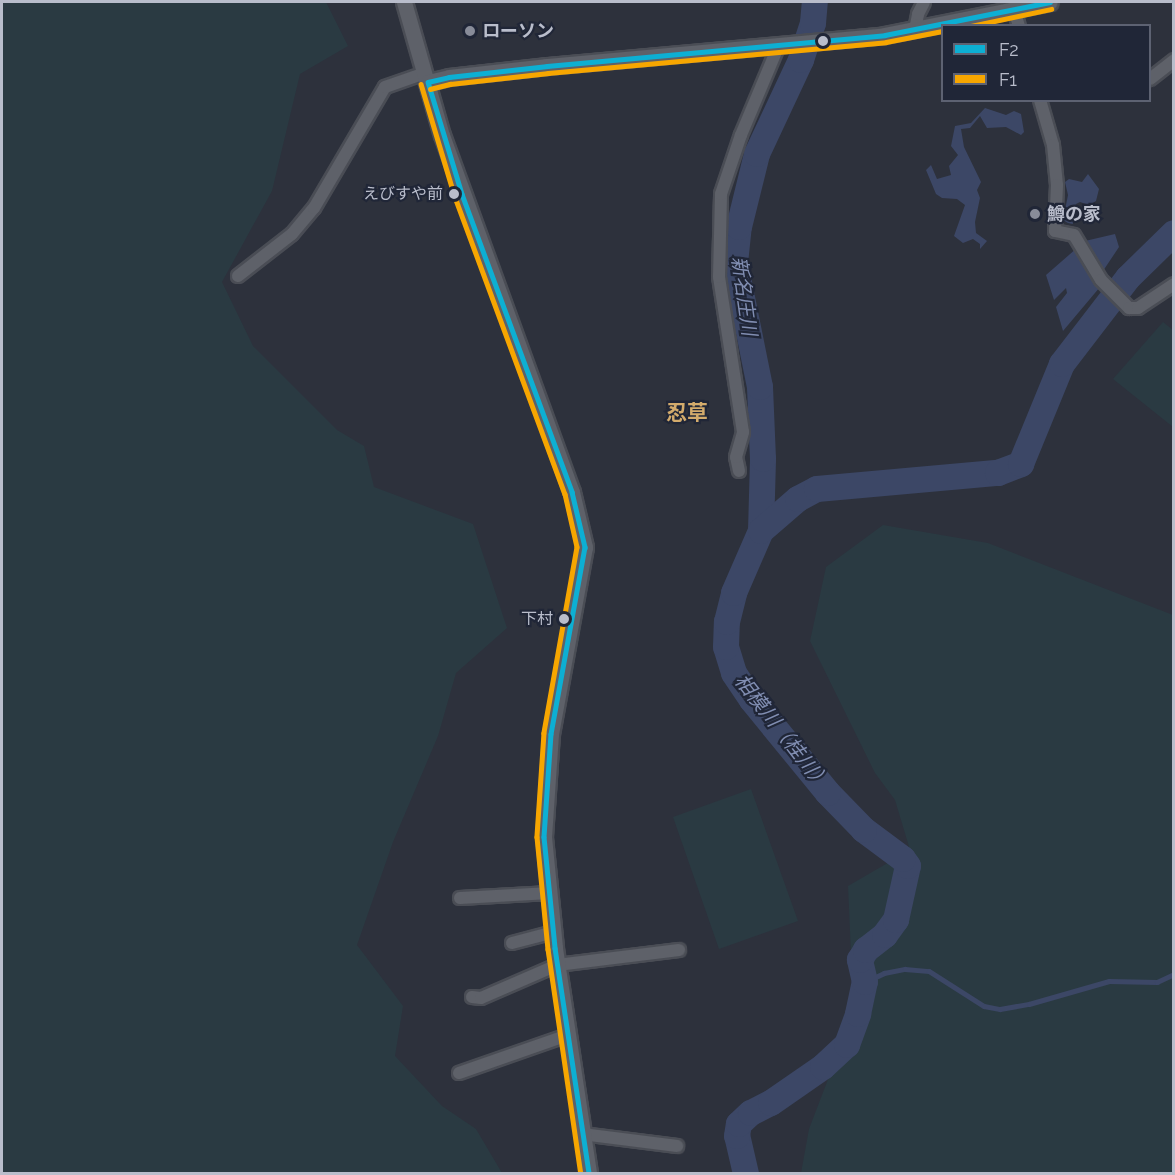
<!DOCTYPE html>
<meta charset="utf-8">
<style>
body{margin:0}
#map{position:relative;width:1175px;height:1175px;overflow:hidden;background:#2d313c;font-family:Raleway,"Noto Sans JP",sans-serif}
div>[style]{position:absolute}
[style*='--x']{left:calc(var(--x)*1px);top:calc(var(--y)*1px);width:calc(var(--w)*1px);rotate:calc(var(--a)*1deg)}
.green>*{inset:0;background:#2a3a42}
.water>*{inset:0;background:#3c4766}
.stream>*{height:4.5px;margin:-2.25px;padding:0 2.25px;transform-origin:2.25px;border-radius:2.25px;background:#3c4766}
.river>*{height:26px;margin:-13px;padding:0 13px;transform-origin:13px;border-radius:13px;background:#3c4766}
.roads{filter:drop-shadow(2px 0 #4a4d55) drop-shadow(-2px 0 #4a4d55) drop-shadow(0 2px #4a4d55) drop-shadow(0 -2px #4a4d55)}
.minor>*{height:12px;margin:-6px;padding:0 6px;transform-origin:6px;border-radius:6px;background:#5e6169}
.tertiary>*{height:15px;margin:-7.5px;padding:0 7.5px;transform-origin:7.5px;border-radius:7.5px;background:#5e6169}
.bus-1>*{height:4.5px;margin:-2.25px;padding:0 2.25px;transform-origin:2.25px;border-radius:2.25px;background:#0dafd3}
.bus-2>*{height:4.5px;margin:-2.25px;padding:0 2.25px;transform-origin:2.25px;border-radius:2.25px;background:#f7a600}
.dots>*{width:16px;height:16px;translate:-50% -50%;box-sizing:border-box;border:3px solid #202637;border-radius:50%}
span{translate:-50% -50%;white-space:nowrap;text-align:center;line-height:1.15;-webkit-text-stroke:4.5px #202637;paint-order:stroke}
.bus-label{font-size:16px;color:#b9bdcb}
.right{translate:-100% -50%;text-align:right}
.poi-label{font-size:18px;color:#b9bdcb;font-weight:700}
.left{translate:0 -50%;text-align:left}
.water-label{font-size:20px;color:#818eb2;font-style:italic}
.quarter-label{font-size:21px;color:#d3ab6c;font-weight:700}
.frame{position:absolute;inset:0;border:3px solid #b9bdcb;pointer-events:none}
.legend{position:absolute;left:941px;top:24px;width:210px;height:78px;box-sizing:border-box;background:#202637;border:2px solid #5d6272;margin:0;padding:8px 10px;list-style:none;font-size:18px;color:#b9bdcb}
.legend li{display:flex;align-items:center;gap:12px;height:30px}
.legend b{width:30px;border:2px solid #5d6272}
</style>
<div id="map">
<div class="green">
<i style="clip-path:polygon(2px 2px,326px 2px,348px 46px,300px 74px,272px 191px,222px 282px,253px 346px,337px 430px,364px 446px,374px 487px,473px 524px,507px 628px,456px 673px,438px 736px,393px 842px,357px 945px,403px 1006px,395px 1056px,442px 1106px,476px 1129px,502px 1173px,2px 1173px)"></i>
<i style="clip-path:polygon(1163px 322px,1173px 330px,1173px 427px,1113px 379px)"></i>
<i style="clip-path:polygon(883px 525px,988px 543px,1173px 615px,1173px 1173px,801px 1173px,809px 1129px,843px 1040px,853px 998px,848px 886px,910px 850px,895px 800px,875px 773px,810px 641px,826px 567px)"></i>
<i style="clip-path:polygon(751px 789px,798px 921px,719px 949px,673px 817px)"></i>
</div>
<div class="water">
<i style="clip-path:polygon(985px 108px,1006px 115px,1014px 111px,1021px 114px,1024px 132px,1021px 135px,1006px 127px,987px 128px,980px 116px,970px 128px,961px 129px,964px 147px,981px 182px,977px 190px,980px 198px,975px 222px,976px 233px,987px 241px,980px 249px,980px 244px,973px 239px,963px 243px,954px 236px,965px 205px,957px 199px,942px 198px,936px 194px,926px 170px,931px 165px,937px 179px,951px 175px,949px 166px,958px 155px,951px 146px,955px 126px,971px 123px)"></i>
<i style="clip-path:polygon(1088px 174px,1099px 189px,1096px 201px,1089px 205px,1080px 202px,1076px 204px,1071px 213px,1073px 224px,1068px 223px,1063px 220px,1068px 195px,1065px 182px,1069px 179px,1082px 182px)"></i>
<i style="clip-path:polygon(1115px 234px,1119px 247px,1097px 280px,1100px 287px,1063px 331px,1056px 307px,1067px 293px,1066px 288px,1054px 300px,1046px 275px,1085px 241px)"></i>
</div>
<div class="stream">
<i style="--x:865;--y:982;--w:21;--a:-25"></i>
<i style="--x:884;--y:973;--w:21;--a:-11"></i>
<i style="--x:905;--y:969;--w:24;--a:5"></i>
<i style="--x:929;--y:971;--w:65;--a:32.5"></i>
<i style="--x:984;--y:1006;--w:16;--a:11"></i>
<i style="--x:1000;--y:1009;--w:29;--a:-10"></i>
<i style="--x:1029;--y:1004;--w:83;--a:-16"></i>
<i style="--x:1109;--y:981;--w:48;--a:1.2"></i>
<i style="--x:1157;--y:982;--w:19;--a:-25"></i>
</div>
<div class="river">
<i style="--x:761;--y:531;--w:72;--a:-88.4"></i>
<i style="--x:763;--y:459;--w:72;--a:-92.4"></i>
<i style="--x:760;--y:387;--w:126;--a:-101.4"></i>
<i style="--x:735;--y:263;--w:36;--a:-84"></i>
<i style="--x:739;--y:227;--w:75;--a:-76.1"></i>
<i style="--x:757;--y:154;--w:104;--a:-64.9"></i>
<i style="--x:801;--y:60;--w:39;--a:-72"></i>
<i style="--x:813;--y:23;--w:21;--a:-85"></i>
<i style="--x:746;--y:1174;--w:39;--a:-103"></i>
<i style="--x:737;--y:1136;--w:12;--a:-81"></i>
<i style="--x:739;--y:1124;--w:16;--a:-43"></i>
<i style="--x:751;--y:1113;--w:22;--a:-27"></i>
<i style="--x:771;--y:1103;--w:63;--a:-34.7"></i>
<i style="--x:823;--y:1067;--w:33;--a:-43"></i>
<i style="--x:847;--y:1045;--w:33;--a:-70"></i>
<i style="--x:858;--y:1014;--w:33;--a:-78"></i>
<i style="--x:865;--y:982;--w:23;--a:-103"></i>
<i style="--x:860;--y:960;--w:12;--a:-59"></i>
<i style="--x:866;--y:950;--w:24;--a:-38"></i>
<i style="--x:885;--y:935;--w:19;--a:-54"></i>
<i style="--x:896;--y:920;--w:55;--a:-77.5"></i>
<i style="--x:908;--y:866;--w:9;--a:-126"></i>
<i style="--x:903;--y:859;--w:49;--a:-143.4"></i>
<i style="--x:864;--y:830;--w:52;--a:-134.2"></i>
<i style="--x:828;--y:793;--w:120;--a:-129.3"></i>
<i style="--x:752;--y:700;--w:32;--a:-124"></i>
<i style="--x:734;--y:673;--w:27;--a:-107"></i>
<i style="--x:726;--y:647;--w:25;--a:-88"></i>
<i style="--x:727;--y:622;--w:30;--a:-76"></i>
<i style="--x:734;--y:593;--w:68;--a:-66.5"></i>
<i style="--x:761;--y:531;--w:49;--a:-40.9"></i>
<i style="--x:798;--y:499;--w:21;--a:-28"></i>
<i style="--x:817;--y:489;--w:182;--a:-5.1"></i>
<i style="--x:998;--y:473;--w:25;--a:-21"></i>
<i style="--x:1021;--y:464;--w:108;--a:-67.7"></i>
<i style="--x:1062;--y:364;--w:108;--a:-52.5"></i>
<i style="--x:1128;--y:278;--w:64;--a:-44.4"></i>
</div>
<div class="roads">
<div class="minor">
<i style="--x:1014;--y:9;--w:18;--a:74"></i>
<i style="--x:915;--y:30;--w:16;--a:-79"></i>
<i style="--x:918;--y:14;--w:13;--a:-63"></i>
<i style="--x:1150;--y:79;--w:31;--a:-38"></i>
<i style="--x:1040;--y:100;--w:47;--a:73.9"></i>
<i style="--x:1053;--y:145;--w:40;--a:84.3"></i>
<i style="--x:1057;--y:185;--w:46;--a:92.5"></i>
<i style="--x:1055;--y:231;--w:19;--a:12"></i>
<i style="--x:1074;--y:235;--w:52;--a:59"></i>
<i style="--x:1101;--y:280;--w:40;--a:45"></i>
<i style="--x:1129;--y:308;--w:9;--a:0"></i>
<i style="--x:1138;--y:308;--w:43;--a:-33.7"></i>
<i style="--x:238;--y:276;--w:68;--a:-37.9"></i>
<i style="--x:292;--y:234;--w:34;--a:-50"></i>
<i style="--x:314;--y:208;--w:140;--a:-59.6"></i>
<i style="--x:385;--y:87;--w:42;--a:-19.3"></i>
<i style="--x:739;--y:471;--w:14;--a:-102"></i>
<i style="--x:736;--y:457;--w:26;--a:-74"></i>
<i style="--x:743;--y:432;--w:157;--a:-98.8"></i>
<i style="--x:719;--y:277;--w:83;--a:-88.6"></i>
<i style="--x:721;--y:194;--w:62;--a:-71.3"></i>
<i style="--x:741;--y:135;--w:95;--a:-67.2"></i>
<i style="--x:460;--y:898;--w:90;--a:-3.2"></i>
<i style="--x:512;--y:943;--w:43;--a:-14.7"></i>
<i style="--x:472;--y:997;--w:9;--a:6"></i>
<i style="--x:481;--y:998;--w:83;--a:-23.5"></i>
<i style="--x:557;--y:965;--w:123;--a:-7"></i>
<i style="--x:459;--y:1073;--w:115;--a:-19.2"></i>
<i style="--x:582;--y:1134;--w:96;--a:7.2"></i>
</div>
<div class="tertiary">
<i style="--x:404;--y:2;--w:138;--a:74.1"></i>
<i style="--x:442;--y:135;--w:380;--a:70"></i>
<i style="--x:572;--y:492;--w:57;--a:76.7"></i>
<i style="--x:585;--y:547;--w:190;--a:100.3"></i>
<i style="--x:551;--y:734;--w:103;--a:93.9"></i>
<i style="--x:544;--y:837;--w:112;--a:84.3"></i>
<i style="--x:555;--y:948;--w:229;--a:81.4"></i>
<i style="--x:428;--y:82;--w:22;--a:-13"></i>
<i style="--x:449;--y:77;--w:99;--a:-6.4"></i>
<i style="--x:547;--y:66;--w:339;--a:-5.2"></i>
<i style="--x:885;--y:35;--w:168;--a:-11.3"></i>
</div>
</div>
<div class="bus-1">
<i style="--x:428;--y:82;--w:117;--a:73.1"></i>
<i style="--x:462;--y:194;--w:318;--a:69.7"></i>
<i style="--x:572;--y:492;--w:57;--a:76.7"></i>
<i style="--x:585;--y:547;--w:190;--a:100.3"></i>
<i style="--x:551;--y:734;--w:103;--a:93.9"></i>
<i style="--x:544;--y:837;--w:112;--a:84.3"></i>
<i style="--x:555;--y:948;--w:229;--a:81.4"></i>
<i style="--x:428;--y:82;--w:22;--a:-13"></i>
<i style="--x:449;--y:77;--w:99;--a:-6.4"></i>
<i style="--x:547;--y:66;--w:339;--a:-5.2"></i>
<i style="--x:885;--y:35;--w:168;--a:-11.3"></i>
</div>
<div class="bus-2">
<i style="--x:971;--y:26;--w:82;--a:-12"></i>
<i style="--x:421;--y:84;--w:118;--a:73.3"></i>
<i style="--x:455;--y:197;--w:317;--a:69.7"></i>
<i style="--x:565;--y:494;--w:54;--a:77.2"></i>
<i style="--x:577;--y:547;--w:189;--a:100.1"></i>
<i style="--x:544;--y:733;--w:104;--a:93.9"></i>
<i style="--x:537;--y:837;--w:113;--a:84.4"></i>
<i style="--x:548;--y:949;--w:227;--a:81.7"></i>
<i style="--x:430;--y:89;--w:21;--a:-14"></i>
<i style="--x:450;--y:84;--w:99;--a:-6.4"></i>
<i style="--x:548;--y:73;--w:339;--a:-5.2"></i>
<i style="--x:886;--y:42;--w:57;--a:-11.1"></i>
</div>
<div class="dots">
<i style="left:470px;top:31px;background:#888c99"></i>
<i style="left:823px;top:41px;background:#b9bdcb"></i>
<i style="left:454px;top:194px;background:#b9bdcb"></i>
<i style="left:1035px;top:214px;background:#888c99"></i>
<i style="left:564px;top:619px;background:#b9bdcb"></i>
</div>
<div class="bus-label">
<span class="right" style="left:443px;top:194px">えびすや前</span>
<span class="right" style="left:553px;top:619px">下村</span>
</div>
<div class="poi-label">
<span class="left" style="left:482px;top:31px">ローソン</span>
<span class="left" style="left:1047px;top:214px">鱒の家</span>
</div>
<div class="water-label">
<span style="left:744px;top:296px;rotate:82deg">新名庄川</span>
<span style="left:782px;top:732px;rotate:52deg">相模川（桂川）</span>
</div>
<div class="quarter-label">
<span style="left:687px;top:413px">忍草</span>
</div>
<div class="frame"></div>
<ul class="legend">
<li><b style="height:8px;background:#0dafd3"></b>F2</li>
<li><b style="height:8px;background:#f7a600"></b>F1</li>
</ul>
</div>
